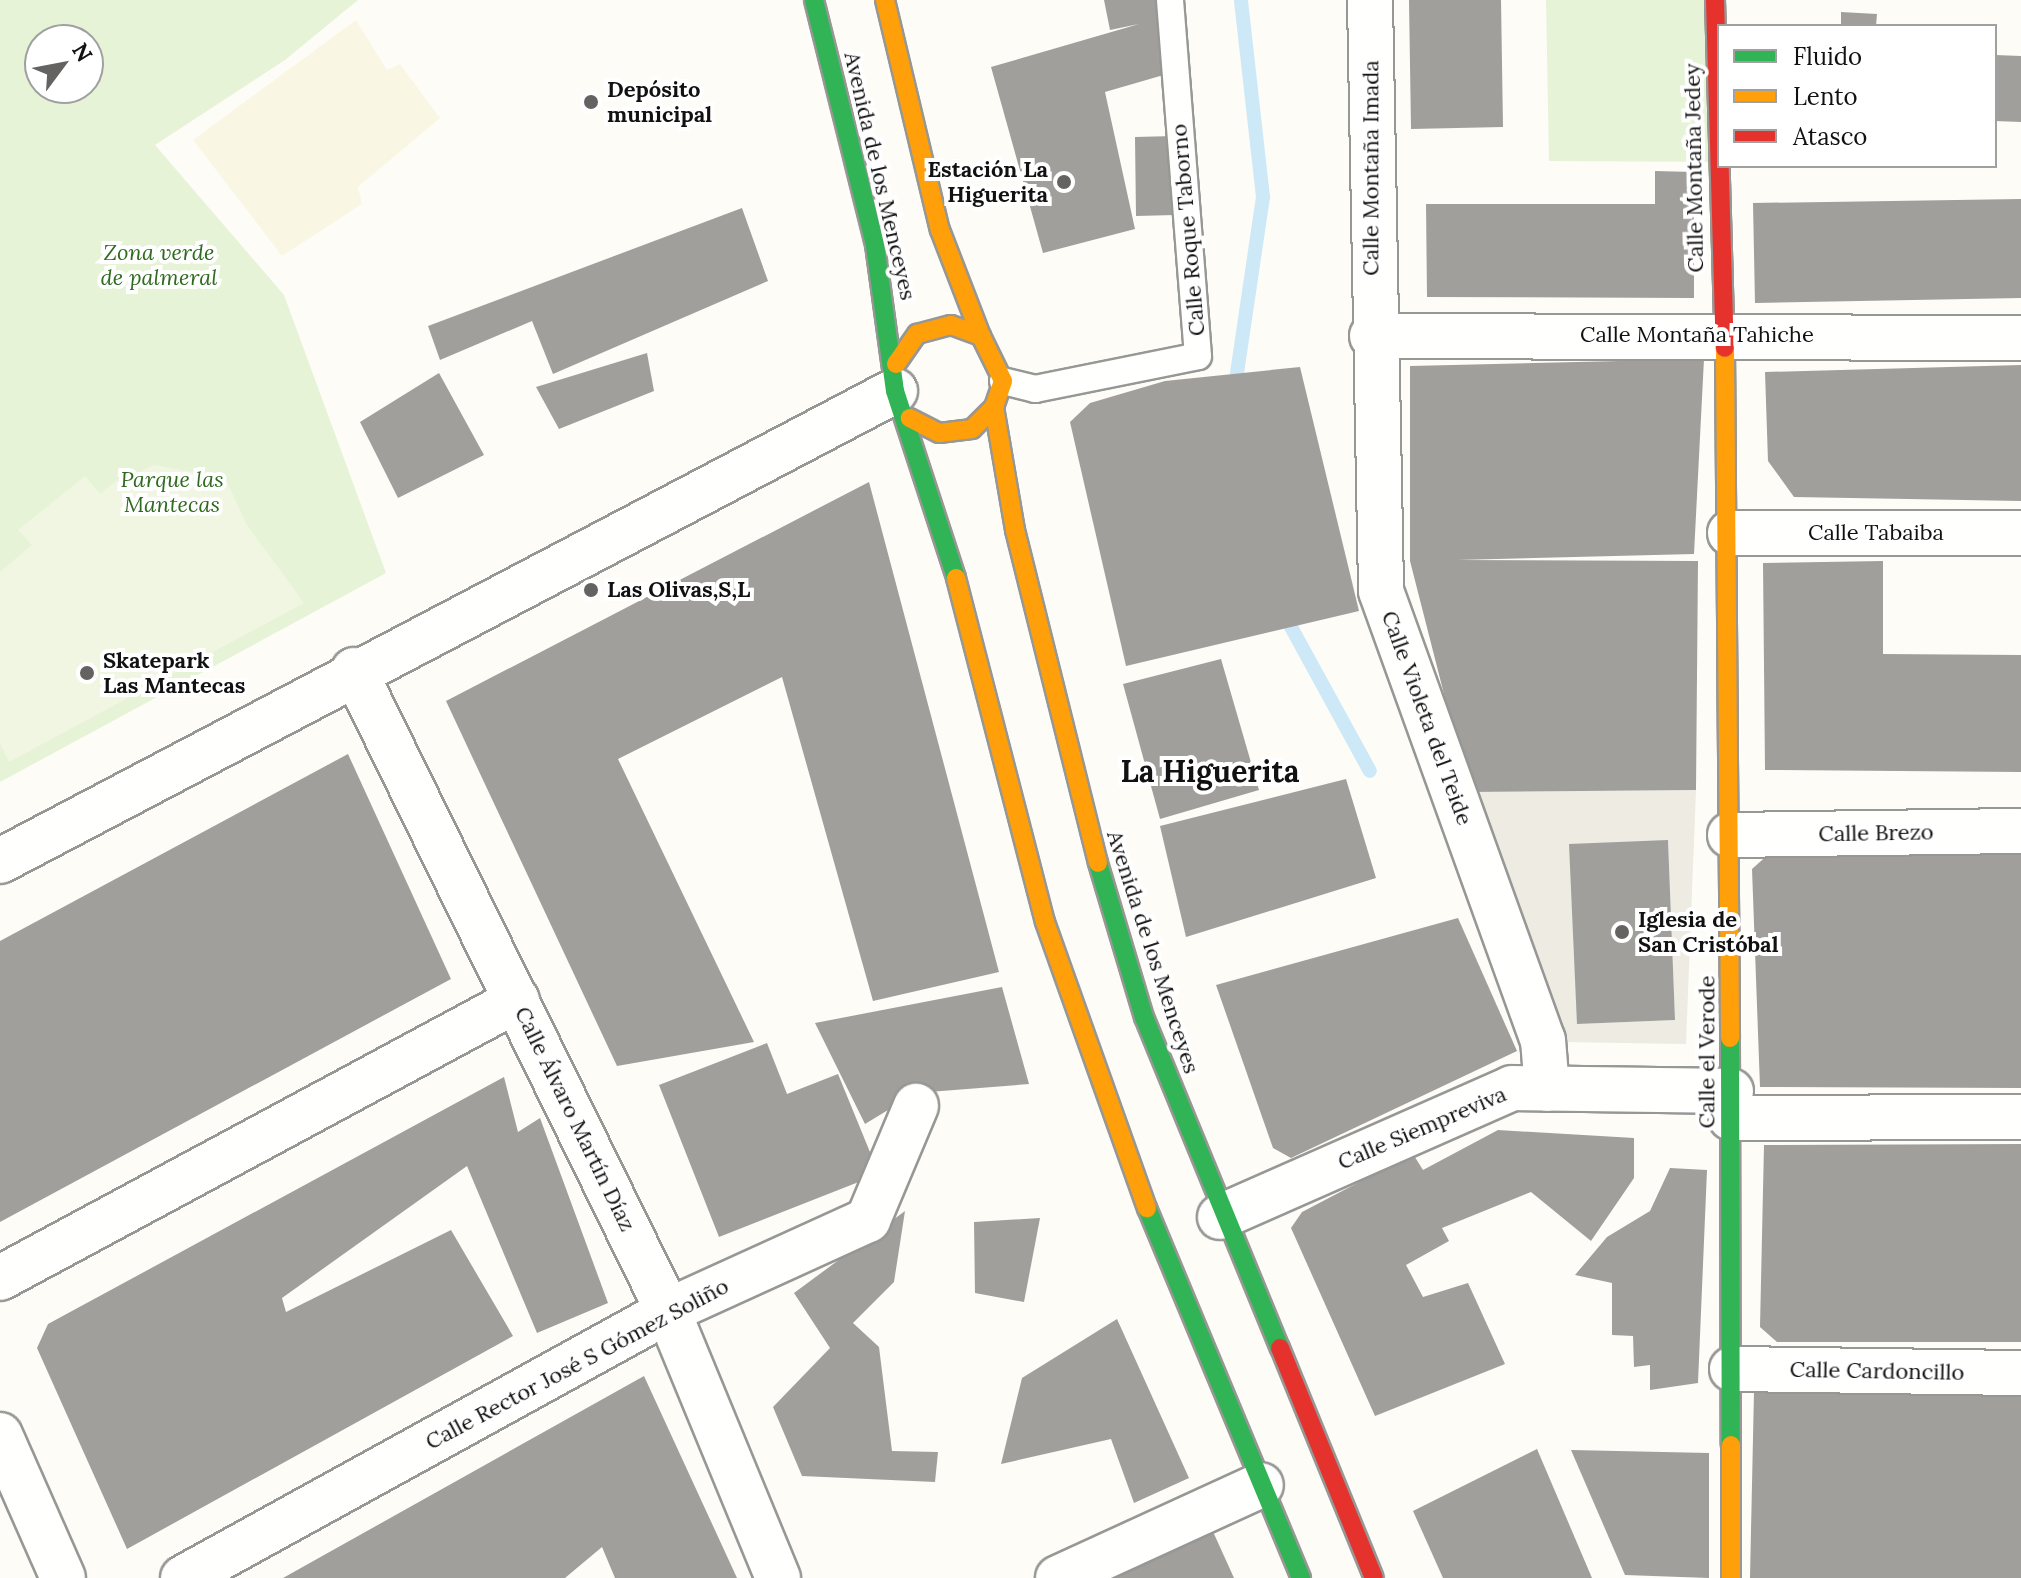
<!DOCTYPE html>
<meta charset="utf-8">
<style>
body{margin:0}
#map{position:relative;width:2021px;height:1578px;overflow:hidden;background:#fdfcf7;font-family:Lora,serif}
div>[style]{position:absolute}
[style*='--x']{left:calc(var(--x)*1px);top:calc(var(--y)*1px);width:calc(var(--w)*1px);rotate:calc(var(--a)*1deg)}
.farmland>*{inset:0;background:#f9f7e4}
.green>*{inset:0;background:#e7f3d7}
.pitch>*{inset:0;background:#f0f6e1}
.plaza>*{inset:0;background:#edebe2}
.stream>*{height:14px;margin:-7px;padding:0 7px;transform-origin:7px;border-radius:7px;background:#cde8f7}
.building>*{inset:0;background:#a19f9c}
.roads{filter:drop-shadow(2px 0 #979795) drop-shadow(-2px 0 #979795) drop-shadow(0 2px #979795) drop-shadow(0 -2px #979795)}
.lane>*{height:26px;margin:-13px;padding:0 13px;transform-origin:13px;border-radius:13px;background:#fffffe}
.street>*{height:44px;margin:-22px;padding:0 22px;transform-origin:22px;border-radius:22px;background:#fffffe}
.fast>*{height:18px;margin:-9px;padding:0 9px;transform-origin:9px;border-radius:9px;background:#30b455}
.slow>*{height:18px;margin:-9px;padding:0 9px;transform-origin:9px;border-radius:9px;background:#ff9f0a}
.jam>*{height:18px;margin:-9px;padding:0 9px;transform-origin:9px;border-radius:9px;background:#e5322d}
.dots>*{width:22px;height:22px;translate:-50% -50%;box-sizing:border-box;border:4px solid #fff;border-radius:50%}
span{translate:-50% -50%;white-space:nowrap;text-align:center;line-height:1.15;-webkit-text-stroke:8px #fff;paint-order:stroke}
.poi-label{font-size:22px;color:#111;font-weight:700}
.left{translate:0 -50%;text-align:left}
.right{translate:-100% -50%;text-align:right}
.street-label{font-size:22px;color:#111}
.park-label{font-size:22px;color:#2f6b1f;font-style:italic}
.district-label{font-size:30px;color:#111;font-weight:700}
.legend{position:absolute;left:1717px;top:24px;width:280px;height:144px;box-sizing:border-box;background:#fff;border:2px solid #a0a0a0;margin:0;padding:10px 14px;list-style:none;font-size:24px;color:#111}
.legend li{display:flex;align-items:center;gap:16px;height:40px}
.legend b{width:40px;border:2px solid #a0a0a0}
.north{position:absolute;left:24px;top:24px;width:80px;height:80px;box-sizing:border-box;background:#fff;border:2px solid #a0a0a0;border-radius:50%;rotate:58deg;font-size:22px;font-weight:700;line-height:32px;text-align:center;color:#111}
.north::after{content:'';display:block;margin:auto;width:28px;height:36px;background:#646362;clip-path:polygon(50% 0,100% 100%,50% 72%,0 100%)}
</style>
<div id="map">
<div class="farmland">
<i style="clip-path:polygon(356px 20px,387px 70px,400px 64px,440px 118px,358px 187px,362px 204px,282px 256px,193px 140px)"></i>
</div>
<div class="green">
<i style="clip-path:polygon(evenodd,0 0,358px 0,285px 60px,155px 145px,284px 295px,386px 573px,0 782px,0 0,40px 40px,88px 40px,88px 88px,40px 88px,40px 40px)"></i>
<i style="clip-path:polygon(1546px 0,1715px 0,1717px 162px,1549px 161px)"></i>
</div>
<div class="pitch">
<i style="clip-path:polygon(154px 465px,225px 478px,247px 525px,304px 603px,9px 762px,0 743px,0 572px,32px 545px,18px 530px,85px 476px,100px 494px,131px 469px,136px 474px)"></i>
</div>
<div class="plaza">
<i style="clip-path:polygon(evenodd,1696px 790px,1686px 1044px,1562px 1042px,1469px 792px,1696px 790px,1668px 841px,1675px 1020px,1577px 1024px,1668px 841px)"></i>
</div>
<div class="stream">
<i style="--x:1237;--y:373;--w:178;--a:-81.6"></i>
<i style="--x:1263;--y:197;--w:198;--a:-96.4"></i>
<i style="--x:1291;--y:627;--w:164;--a:61.3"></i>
</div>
<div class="building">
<i style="clip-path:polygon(1104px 0,1163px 0,1167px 74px,1105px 92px,1135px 229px,1043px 253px,991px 67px,1139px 24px,1110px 30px)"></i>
<i style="clip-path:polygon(1409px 0,1501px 0,1503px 127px,1411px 129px)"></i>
<i style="clip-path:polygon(1841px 12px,1877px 14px,1876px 26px,1841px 26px)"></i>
<i style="clip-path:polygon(1995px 55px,2021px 56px,2021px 122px,1995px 121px)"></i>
<i style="clip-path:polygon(1174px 136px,1175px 215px,1136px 216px,1135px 137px)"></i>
<i style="clip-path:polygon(1655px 171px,1694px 172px,1694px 298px,1427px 297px,1426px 204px,1655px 204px)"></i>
<i style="clip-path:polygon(2021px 199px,2021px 298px,1755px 303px,1753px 203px)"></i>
<i style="clip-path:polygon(742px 208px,768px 281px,553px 374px,532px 321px,440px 360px,428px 326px)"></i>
<i style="clip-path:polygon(647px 353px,654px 391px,559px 429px,536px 387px)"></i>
<i style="clip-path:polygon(1704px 359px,1694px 554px,1457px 560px,1698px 561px,1696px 790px,1469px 792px,1410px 561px,1410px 366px)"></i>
<i style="clip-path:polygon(2021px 365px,2021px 501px,1794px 497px,1768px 461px,1765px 372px)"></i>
<i style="clip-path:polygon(1300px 367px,1359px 611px,1126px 666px,1070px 422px,1090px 403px,1165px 381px)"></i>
<i style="clip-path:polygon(439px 373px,484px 455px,398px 498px,360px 422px)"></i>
<i style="clip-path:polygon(869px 482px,999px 972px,873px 1001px,782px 677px,618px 759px,754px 1042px,617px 1066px,446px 701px)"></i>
<i style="clip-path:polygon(1883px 561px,1883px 654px,2021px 655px,2021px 772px,1765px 770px,1763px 563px)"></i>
<i style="clip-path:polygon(1221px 659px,1259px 790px,1160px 819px,1123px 684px)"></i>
<i style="clip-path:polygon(348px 754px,451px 979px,0 1222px,0 941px)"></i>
<i style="clip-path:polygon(1346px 779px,1376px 878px,1186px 937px,1160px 826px)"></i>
<i style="clip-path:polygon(1668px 840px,1675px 1020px,1577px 1024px,1569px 844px)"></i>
<i style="clip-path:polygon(2021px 847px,2021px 1088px,1760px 1087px,1752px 869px,1771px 852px)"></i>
<i style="clip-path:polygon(1458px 918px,1517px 1051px,1291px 1158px,1273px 1148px,1216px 985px)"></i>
<i style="clip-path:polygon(1002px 987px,1029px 1084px,916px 1093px,865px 1124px,815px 1023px)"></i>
<i style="clip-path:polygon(767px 1043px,787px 1094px,838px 1074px,879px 1174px,719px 1237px,659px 1085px)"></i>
<i style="clip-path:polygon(504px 1077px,518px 1132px,540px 1118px,608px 1303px,537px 1333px,467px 1166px,282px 1298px,286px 1312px,451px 1230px,513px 1336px,127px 1549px,37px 1348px,48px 1324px)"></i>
<i style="clip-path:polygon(1498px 1130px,1634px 1138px,1634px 1178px,1591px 1241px,1531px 1192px,1442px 1228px,1449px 1241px,1406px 1265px,1423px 1297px,1468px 1283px,1505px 1364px,1375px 1416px,1291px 1228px,1302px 1212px,1413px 1154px,1423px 1170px)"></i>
<i style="clip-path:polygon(2021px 1144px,2021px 1342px,1777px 1342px,1760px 1327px,1764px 1145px)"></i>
<i style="clip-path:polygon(1670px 1168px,1707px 1170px,1698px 1383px,1650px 1390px,1650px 1365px,1634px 1367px,1633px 1336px,1612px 1335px,1612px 1283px,1575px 1275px,1607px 1237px,1650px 1211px)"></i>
<i style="clip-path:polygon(905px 1211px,894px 1282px,853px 1323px,879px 1347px,892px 1451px,938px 1452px,935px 1482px,802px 1476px,773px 1407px,830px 1348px,794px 1293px)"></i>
<i style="clip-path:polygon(1040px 1218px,1024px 1302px,975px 1293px,974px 1222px)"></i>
<i style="clip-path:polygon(1117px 1319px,1189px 1478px,1134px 1503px,1111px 1439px,1001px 1464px,1022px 1378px)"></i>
<i style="clip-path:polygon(644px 1376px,737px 1578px,615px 1578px,602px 1547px,565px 1578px,283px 1578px)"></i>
<i style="clip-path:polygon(2021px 1390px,2021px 1578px,1750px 1578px,1754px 1391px)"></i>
<i style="clip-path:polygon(1537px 1449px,1592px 1578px,1443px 1578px,1413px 1511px)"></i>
<i style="clip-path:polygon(1571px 1450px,1709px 1453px,1709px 1578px,1625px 1575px)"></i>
<i style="clip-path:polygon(1210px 1525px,1234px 1578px,1085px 1578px)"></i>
</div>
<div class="roads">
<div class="lane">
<i style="--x:1003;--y:381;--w:33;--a:14"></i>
<i style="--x:1035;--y:389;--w:166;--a:-11.4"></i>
<i style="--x:1198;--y:356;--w:357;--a:-94.5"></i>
</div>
<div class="street">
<i style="--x:1370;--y:0;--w:591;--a:88.93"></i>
<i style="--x:1381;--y:591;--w:477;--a:70.2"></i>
<i style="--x:1543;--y:1040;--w:49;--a:85.3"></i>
<i style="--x:1372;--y:336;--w:649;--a:0.18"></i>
<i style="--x:1730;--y:533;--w:291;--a:0"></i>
<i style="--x:354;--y:670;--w:714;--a:63.9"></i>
<i style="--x:668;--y:1311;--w:289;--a:67.6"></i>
<i style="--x:1730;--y:835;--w:291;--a:-0.8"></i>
<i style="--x:0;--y:861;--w:1011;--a:-27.71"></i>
<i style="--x:1731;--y:1118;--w:290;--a:-0.2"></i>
<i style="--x:1220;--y:1217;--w:319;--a:-23.8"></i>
<i style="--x:1512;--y:1088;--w:219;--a:0.8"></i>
<i style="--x:0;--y:1278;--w:587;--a:-28.27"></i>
<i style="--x:1732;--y:1369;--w:289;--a:0.8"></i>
<i style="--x:0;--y:1435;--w:156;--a:66.2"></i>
<i style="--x:183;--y:1578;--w:554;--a:-28.83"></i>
<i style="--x:668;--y:1311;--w:220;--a:-24.5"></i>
<i style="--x:868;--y:1220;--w:124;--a:-67.2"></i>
<i style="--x:1058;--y:1578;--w:223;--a:-24.6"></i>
</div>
<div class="fast">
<i style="--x:814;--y:0;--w:252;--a:76"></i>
<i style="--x:875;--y:245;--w:147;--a:82.2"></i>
<i style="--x:895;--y:391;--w:197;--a:71.9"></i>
<i style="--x:1098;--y:863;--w:161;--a:73.4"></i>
<i style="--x:1144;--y:1017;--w:358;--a:67.7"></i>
<i style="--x:1730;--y:1038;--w:407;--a:89.9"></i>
<i style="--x:1147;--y:1208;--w:401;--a:67.4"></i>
</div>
<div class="slow">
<i style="--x:885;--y:0;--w:236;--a:76.6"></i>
<i style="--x:940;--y:230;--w:114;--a:68.9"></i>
<i style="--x:1725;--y:348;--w:690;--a:89.58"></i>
<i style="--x:896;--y:364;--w:37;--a:-55"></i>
<i style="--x:917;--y:334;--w:35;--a:-15"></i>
<i style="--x:951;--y:325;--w:32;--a:20"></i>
<i style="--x:981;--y:336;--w:50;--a:63.9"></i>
<i style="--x:1003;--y:381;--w:28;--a:109"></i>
<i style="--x:994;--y:407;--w:31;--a:135"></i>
<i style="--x:972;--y:429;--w:33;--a:173"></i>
<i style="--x:939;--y:433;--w:33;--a:-153"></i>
<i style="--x:994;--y:407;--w:125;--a:80.3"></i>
<i style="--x:1015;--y:530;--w:343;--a:76"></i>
<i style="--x:956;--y:578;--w:355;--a:75.5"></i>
<i style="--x:1045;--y:922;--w:304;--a:70.4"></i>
<i style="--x:1731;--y:1445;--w:133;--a:90"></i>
</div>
<div class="jam">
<i style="--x:1715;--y:0;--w:348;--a:88.4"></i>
<i style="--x:1280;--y:1348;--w:248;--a:67.8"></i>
</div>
</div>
<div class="dots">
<i style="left:591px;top:102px;background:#646362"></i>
<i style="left:1064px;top:182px;background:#646362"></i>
<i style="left:591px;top:590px;background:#646362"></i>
<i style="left:87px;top:673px;background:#646362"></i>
<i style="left:1622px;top:932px;background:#646362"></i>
</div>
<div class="poi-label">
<span class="left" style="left:607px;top:102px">Depósito<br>municipal</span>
<span class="right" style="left:1048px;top:182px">Estación La<br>Higuerita</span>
<span class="left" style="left:607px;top:590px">Las Olivas,S,L</span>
<span class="left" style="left:103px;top:673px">Skatepark<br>Las Mantecas</span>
<span class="left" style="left:1638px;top:932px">Iglesia de<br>San Cristóbal</span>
</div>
<div class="street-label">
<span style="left:1371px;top:168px;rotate:-90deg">Calle Montaña Imada</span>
<span style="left:1694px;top:168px;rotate:-91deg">Calle Montaña Jedey</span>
<span style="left:880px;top:176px;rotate:77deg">Avenida de los Menceyes</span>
<span style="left:1188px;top:230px;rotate:-95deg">Calle Roque Taborno</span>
<span style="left:1697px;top:335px">Calle Montaña Tahiche</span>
<span style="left:1876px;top:533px">Calle Tabaiba</span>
<span style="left:1427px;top:718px;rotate:70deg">Calle Violeta del Teide</span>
<span style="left:1876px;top:833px;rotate:-1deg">Calle Brezo</span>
<span style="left:1153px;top:952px;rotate:72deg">Avenida de los Menceyes</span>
<span style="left:1707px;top:1052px;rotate:-90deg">Calle el Verode</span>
<span style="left:575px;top:1119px;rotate:64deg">Calle Álvaro Martín Díaz</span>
<span style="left:1422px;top:1128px;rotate:-23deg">Calle Siempreviva</span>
<span style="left:577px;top:1364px;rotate:-28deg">Calle Rector José S Gómez Soliño</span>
<span style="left:1877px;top:1371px;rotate:1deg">Calle Cardoncillo</span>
</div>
<div class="park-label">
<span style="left:159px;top:265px">Zona verde<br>de palmeral</span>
<span style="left:172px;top:492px">Parque las<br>Mantecas</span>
</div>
<div class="district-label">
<span style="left:1210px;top:771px">La Higuerita</span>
</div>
<ul class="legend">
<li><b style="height:10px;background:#30b455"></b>Fluido</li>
<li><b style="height:10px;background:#ff9f0a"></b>Lento</li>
<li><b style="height:10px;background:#e5322d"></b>Atasco</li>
</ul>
<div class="north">N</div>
</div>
